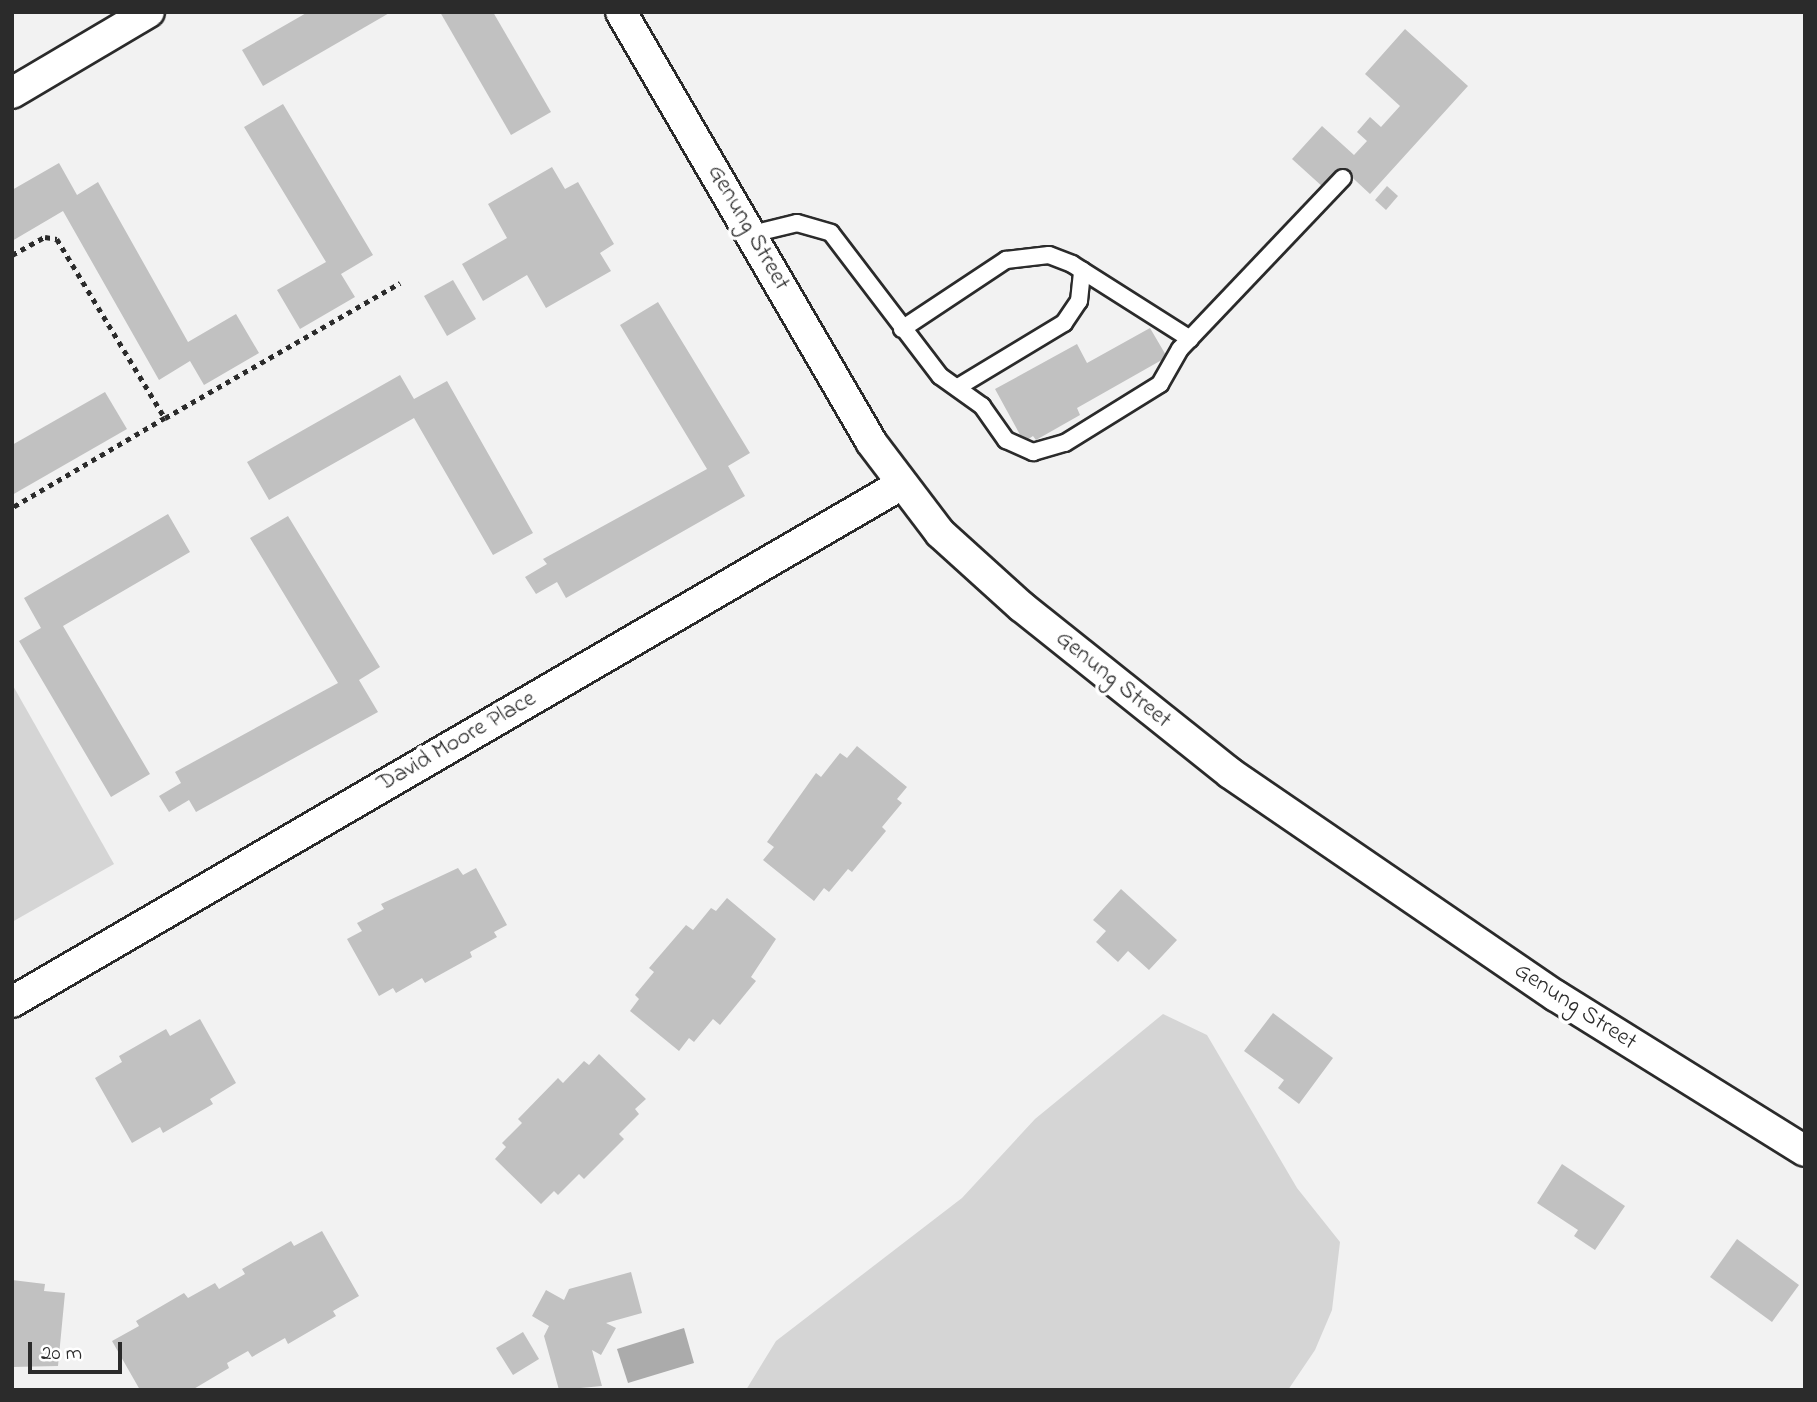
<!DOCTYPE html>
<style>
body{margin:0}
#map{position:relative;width:1817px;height:1402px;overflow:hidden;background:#f2f2f2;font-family:"Indie Flower",sans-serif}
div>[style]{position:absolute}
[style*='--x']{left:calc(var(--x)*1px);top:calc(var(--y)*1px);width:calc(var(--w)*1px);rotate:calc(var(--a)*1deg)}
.green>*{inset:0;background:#d5d5d5}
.water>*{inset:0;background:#ababab}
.building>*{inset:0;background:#c1c1c1}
.path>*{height:4.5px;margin-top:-2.25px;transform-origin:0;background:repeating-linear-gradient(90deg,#2b2b2b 0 5px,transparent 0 10px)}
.roads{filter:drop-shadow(2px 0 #2b2b2b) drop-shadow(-2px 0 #2b2b2b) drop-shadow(0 2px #2b2b2b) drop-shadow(0 -2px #2b2b2b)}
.service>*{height:16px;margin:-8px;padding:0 8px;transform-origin:8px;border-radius:8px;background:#fff}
.minor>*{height:30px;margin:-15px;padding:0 15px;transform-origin:15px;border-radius:15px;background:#fff}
span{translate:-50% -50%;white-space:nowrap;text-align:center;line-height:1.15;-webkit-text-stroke:7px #fff;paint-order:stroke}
.street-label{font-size:24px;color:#2b2b2b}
.frame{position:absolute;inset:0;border:14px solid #2b2b2b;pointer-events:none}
.scale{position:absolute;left:28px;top:1342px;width:94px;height:32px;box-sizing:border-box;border:4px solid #2b2b2b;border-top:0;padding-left:9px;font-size:21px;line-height:24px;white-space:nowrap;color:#2b2b2b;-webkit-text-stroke:5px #fff;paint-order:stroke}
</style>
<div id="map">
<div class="green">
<i style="clip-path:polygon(12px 684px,114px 864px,12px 922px)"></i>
<i style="clip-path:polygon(1163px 1014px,1207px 1035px,1297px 1188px,1340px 1242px,1332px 1310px,1315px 1350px,1288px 1390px,746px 1390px,776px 1341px,962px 1198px,1035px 1119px)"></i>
</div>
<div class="water">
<i style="clip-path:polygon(684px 1328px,694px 1363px,628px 1383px,617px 1349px)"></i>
</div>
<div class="building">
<i style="clip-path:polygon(308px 12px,391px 12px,263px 86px,242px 50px)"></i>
<i style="clip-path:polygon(440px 12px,493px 12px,551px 112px,511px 135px)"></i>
<i style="clip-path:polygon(1405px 29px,1468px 86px,1370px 194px,1342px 168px,1324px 188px,1292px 159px,1322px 126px,1354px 155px,1367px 141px,1357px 132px,1370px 117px,1381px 127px,1400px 106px,1365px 74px)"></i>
<i style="clip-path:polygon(283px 104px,373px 255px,341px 274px,355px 297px,300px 329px,277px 290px,326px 262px,244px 127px)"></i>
<i style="clip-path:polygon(59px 163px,77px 195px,98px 182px,188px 342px,236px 314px,259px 353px,204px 385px,190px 361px,159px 380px,63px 211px,12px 241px,12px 190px)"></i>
<i style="clip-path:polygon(552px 167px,565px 189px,578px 182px,614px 244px,600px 253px,611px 271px,546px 308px,527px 275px,483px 301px,462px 264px,507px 238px,488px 204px)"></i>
<i style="clip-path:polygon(1387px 186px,1398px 196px,1386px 210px,1375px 200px)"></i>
<i style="clip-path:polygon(453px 280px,476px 319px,447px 336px,424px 296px)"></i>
<i style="clip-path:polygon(658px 302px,750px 453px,728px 466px,745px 496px,566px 598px,557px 582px,536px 594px,525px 577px,547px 564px,543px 559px,707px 469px,620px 325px)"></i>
<i style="clip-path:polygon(1150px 328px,1167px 357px,1077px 408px,1080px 415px,1036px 440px,1033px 436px,1024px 442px,995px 389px,1077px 344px,1087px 363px)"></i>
<i style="clip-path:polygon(400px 375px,414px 399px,447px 381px,533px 533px,493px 555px,414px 418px,269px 500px,247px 462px)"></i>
<i style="clip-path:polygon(105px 392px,127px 429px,12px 495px,12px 445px)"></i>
<i style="clip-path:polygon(168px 514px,190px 552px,63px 626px,150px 774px,111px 797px,19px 641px,41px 628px,24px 598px)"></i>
<i style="clip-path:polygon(288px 516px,380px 667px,359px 680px,378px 712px,196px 812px,189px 800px,169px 812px,159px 796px,181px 783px,175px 772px,338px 683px,250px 538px)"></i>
<i style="clip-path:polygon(857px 746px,907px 787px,897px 799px,902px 803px,882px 827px,886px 831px,852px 872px,848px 869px,829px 892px,824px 888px,814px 901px,763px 860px,774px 847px,767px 842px,816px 773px,821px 777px,840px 753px,847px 758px)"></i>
<i style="clip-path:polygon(458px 868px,463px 875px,476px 868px,507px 925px,494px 932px,497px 937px,470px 952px,472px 957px,425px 983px,422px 978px,396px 993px,393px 988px,379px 996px,347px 939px,362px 931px,357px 923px,384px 909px,381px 904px)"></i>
<i style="clip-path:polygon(1121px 889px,1177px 940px,1149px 970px,1128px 951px,1118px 962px,1096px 942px,1106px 931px,1093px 920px)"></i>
<i style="clip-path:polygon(727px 898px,776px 939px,751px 977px,756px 981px,720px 1025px,713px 1019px,694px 1042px,689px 1038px,679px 1051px,630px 1011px,639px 999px,635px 995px,654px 972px,649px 968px,686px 925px,693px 930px,711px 908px,716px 911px)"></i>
<i style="clip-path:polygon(1273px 1013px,1333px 1058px,1299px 1104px,1278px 1088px,1284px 1080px,1244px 1051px)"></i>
<i style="clip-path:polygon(200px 1019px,236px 1083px,210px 1099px,213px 1104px,163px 1133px,160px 1127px,132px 1143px,95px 1078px,122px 1062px,119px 1056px,166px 1029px,170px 1036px)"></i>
<i style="clip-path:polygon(599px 1054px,646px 1099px,635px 1109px,639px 1114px,619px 1134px,624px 1139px,584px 1179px,579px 1174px,558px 1195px,554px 1191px,541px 1204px,495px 1159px,506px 1147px,502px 1143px,522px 1123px,518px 1119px,558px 1078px,563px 1083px,584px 1061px,589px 1065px)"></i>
<i style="clip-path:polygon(1562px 1164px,1625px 1206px,1595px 1250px,1574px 1236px,1578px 1230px,1537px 1203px)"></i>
<i style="clip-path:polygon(322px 1231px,359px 1296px,333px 1311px,336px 1316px,288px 1344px,285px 1338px,252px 1357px,248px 1351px,227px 1363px,229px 1368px,192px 1390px,140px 1390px,112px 1341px,139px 1326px,136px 1321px,184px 1293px,188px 1298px,215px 1283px,219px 1289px,245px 1274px,242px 1269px,291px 1241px,294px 1246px)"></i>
<i style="clip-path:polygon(1737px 1239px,1799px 1285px,1772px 1322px,1710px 1277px)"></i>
<i style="clip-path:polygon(631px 1272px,642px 1313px,606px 1323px,616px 1328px,601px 1355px,592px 1350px,602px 1386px,559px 1390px,544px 1336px,549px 1326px,532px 1316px,546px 1290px,564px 1300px,569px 1289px)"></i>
<i style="clip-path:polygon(12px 1280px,45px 1284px,44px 1291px,65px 1293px,58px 1366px,12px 1367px)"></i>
<i style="clip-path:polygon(523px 1332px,539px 1359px,513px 1375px,496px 1348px)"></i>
</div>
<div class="path">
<i style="--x:12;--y:255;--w:38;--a:-29"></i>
<i style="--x:45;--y:237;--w:12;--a:9"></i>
<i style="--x:57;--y:239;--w:209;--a:58.9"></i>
<i style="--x:165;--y:418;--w:178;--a:149.5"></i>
<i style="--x:165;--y:418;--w:271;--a:-29.9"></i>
</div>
<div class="roads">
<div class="service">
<i style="--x:752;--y:234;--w:46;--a:-13.7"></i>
<i style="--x:797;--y:223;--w:35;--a:16"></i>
<i style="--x:831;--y:233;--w:180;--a:52.7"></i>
<i style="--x:940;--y:376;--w:52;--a:35.5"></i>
<i style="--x:982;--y:406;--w:42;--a:54.8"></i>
<i style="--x:1006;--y:440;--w:30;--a:24"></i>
<i style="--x:1033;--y:452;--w:33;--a:-16"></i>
<i style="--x:1065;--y:443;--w:112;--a:-31.8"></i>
<i style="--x:1160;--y:384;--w:40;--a:-60.3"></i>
<i style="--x:1180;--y:349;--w:236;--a:-46.4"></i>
<i style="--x:902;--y:329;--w:125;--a:-33.6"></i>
<i style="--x:1006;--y:260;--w:43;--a:-6.6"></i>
<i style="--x:1049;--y:255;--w:25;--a:21"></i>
<i style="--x:1072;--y:264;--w:140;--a:32.4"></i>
<i style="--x:958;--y:387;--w:124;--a:-31.1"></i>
<i style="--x:1064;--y:323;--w:27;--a:-56"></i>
<i style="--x:1079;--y:301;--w:31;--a:-84"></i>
</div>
<div class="minor">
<i style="--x:621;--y:12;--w:497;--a:59.8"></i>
<i style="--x:871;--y:442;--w:114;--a:52.8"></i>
<i style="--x:940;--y:533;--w:110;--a:42.1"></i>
<i style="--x:1022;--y:607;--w:266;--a:38.6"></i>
<i style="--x:1230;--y:773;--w:395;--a:34.4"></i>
<i style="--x:1556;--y:996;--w:293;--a:31.9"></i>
<i style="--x:12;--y:93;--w:159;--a:-30.6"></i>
<i style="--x:12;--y:1002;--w:1030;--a:-30.2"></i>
</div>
</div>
<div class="street-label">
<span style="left:748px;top:228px;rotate:60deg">Genung Street</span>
<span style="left:1113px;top:680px;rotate:39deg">Genung Street</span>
<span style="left:457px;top:742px;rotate:-30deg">David Moore Place</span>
<span style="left:1575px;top:1007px;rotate:33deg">Genung Street</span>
</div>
<div class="frame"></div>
<div class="scale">20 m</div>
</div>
